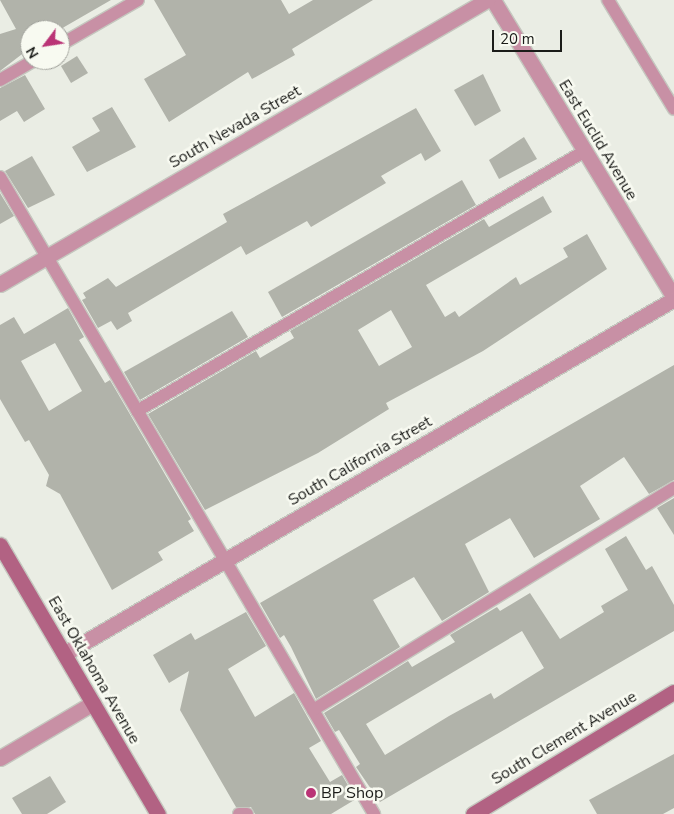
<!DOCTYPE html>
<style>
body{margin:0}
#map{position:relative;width:674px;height:814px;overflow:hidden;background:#eaede4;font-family:"Nunito Sans",sans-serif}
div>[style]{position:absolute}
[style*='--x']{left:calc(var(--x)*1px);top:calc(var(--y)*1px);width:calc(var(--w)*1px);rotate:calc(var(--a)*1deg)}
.building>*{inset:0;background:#b1b3aa}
.roads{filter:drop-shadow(1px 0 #c5c7bf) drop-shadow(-1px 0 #c5c7bf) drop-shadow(0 1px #c5c7bf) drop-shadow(0 -1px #c5c7bf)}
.lane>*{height:12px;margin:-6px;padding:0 6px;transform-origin:6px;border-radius:6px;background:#c890a5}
.street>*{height:15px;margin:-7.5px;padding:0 7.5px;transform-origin:7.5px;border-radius:7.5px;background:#c890a5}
.secondary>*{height:15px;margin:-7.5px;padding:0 7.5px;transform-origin:7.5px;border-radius:7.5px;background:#b26283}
.dots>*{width:14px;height:14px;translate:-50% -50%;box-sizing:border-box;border:2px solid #f8faf1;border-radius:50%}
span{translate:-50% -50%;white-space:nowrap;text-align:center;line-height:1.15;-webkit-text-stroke:5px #f8faf1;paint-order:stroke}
.street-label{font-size:16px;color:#1b1c19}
.poi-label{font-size:16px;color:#1b1c19}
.left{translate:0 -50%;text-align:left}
.north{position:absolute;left:20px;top:20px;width:50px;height:50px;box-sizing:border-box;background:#f8faf1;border:1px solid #a0a19b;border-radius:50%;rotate:239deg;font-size:14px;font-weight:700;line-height:20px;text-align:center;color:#1b1c19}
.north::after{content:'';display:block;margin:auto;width:18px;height:22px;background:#ba3476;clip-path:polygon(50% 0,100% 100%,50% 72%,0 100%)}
.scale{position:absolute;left:492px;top:30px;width:70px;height:22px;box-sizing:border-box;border:2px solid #1b1c19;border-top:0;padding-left:6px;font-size:15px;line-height:18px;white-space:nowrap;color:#1b1c19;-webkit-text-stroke:4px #f8faf1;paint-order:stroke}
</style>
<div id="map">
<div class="building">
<i style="clip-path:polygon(0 0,111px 0,59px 30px,30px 30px,30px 48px,0 71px,0 34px,16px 29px)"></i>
<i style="clip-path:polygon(154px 0,281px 0,289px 14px,313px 0,373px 0,292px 49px,295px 55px,252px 79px,248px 72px,169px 122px,144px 79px,186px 55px)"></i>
<i style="clip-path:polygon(77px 56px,88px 73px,71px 83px,61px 66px)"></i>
<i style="clip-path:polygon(483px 74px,501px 111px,475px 126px,454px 90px)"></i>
<i style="clip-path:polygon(25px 75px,45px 109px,24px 122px,17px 111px,0 121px,0 88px)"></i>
<i style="clip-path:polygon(112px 107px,136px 147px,87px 172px,72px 147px,100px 131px,92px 118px)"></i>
<i style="clip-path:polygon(416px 108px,441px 151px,425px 161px,421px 153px,381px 176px,386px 183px,311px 227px,307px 221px,246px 255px,241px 246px,128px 313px,132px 321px,117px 330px,111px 321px,98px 328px,82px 300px,86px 298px,83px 293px,108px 278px,116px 287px,227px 222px,223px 214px)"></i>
<i style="clip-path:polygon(524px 137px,537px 159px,499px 179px,489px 160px)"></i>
<i style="clip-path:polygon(32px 156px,55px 195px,28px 208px,5px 171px)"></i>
<i style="clip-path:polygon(462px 180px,476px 205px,282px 317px,268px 292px)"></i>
<i style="clip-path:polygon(0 193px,14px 216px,0 224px)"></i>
<i style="clip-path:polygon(evenodd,543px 196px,552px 212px,426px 285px,445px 317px,455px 311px,459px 317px,516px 277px,520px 285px,568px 257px,563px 248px,587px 234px,607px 269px,483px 351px,386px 403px,389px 409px,318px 453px,205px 510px,148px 414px,256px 351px,260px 358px,294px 338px,290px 331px,484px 219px,489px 227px,543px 196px,391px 310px,412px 347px,379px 366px,358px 330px,391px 310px)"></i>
<i style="clip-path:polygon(evenodd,68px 308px,84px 337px,79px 340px,105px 383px,110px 380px,191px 519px,188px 521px,194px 531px,158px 552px,163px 560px,112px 590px,60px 494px,46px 486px,49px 475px,29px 440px,25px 442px,0 399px,0 325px,14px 317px,24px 334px,68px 308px,55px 343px,82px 391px,49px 411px,21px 361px,55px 343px)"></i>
<i style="clip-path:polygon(232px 311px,248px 337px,140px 400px,124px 372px)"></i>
<i style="clip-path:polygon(674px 365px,674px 480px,649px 494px,624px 457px,580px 486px,600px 519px,534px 558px,510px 518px,465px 544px,489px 592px,442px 621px,414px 577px,373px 600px,400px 647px,316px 699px,291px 647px,284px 635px,280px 638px,260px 603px)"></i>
<i style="clip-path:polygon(674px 498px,674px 535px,657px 508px)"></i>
<i style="clip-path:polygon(evenodd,626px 536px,646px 570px,652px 566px,674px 605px,674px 631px,380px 802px,356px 767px,360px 764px,339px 730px,335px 732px,324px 713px,408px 661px,412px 667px,455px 642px,450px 635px,497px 607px,500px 611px,530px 593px,560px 639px,604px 612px,601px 606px,628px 590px,605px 549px,626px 536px,522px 631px,544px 668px,494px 699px,491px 693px,449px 716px,385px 755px,366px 724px,522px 631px)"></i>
<i style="clip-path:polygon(246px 612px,266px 646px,228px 669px,255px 717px,294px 693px,321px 741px,309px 748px,330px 782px,342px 775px,356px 799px,331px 814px,255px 814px,251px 807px,236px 807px,180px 710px,189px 671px,169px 683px,153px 655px,191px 633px,195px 640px)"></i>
<i style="clip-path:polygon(674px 754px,674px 808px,663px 814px,597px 814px,589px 800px)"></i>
<i style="clip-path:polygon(50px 776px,66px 802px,47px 814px,22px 814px,12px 798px)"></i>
</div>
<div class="roads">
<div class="lane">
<i style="--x:608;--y:0;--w:127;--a:58.8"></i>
<i style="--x:60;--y:45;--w:90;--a:-30"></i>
<i style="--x:0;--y:80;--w:39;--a:-30"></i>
<i style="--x:0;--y:177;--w:739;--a:59.58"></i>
<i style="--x:137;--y:411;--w:518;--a:-30.13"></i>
<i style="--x:313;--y:710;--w:424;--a:-31.6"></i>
<i style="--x:239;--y:814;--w:8;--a:0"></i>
</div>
<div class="street">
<i style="--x:493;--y:0;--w:349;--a:58.7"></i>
<i style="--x:0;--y:284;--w:564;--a:-30.25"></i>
<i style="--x:64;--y:654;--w:706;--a:-30.2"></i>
<i style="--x:0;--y:758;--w:108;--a:-30.6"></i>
</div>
<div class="secondary">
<i style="--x:0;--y:545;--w:312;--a:59.6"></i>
<i style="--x:473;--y:814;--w:235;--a:-31.3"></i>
</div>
</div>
<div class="dots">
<i style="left:311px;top:793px;background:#ba3476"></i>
</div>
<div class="street-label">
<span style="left:235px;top:127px;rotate:-30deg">South Nevada Street</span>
<span style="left:598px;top:140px;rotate:59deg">East Euclid Avenue</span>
<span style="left:360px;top:461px;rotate:-30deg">South California Street</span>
<span style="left:94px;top:670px;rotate:60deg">East Oklahoma Avenue</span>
<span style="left:564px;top:738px;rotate:-31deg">South Clement Avenue</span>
</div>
<div class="poi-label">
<span class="left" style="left:321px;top:793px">BP Shop</span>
</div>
<div class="north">N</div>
<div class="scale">20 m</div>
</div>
